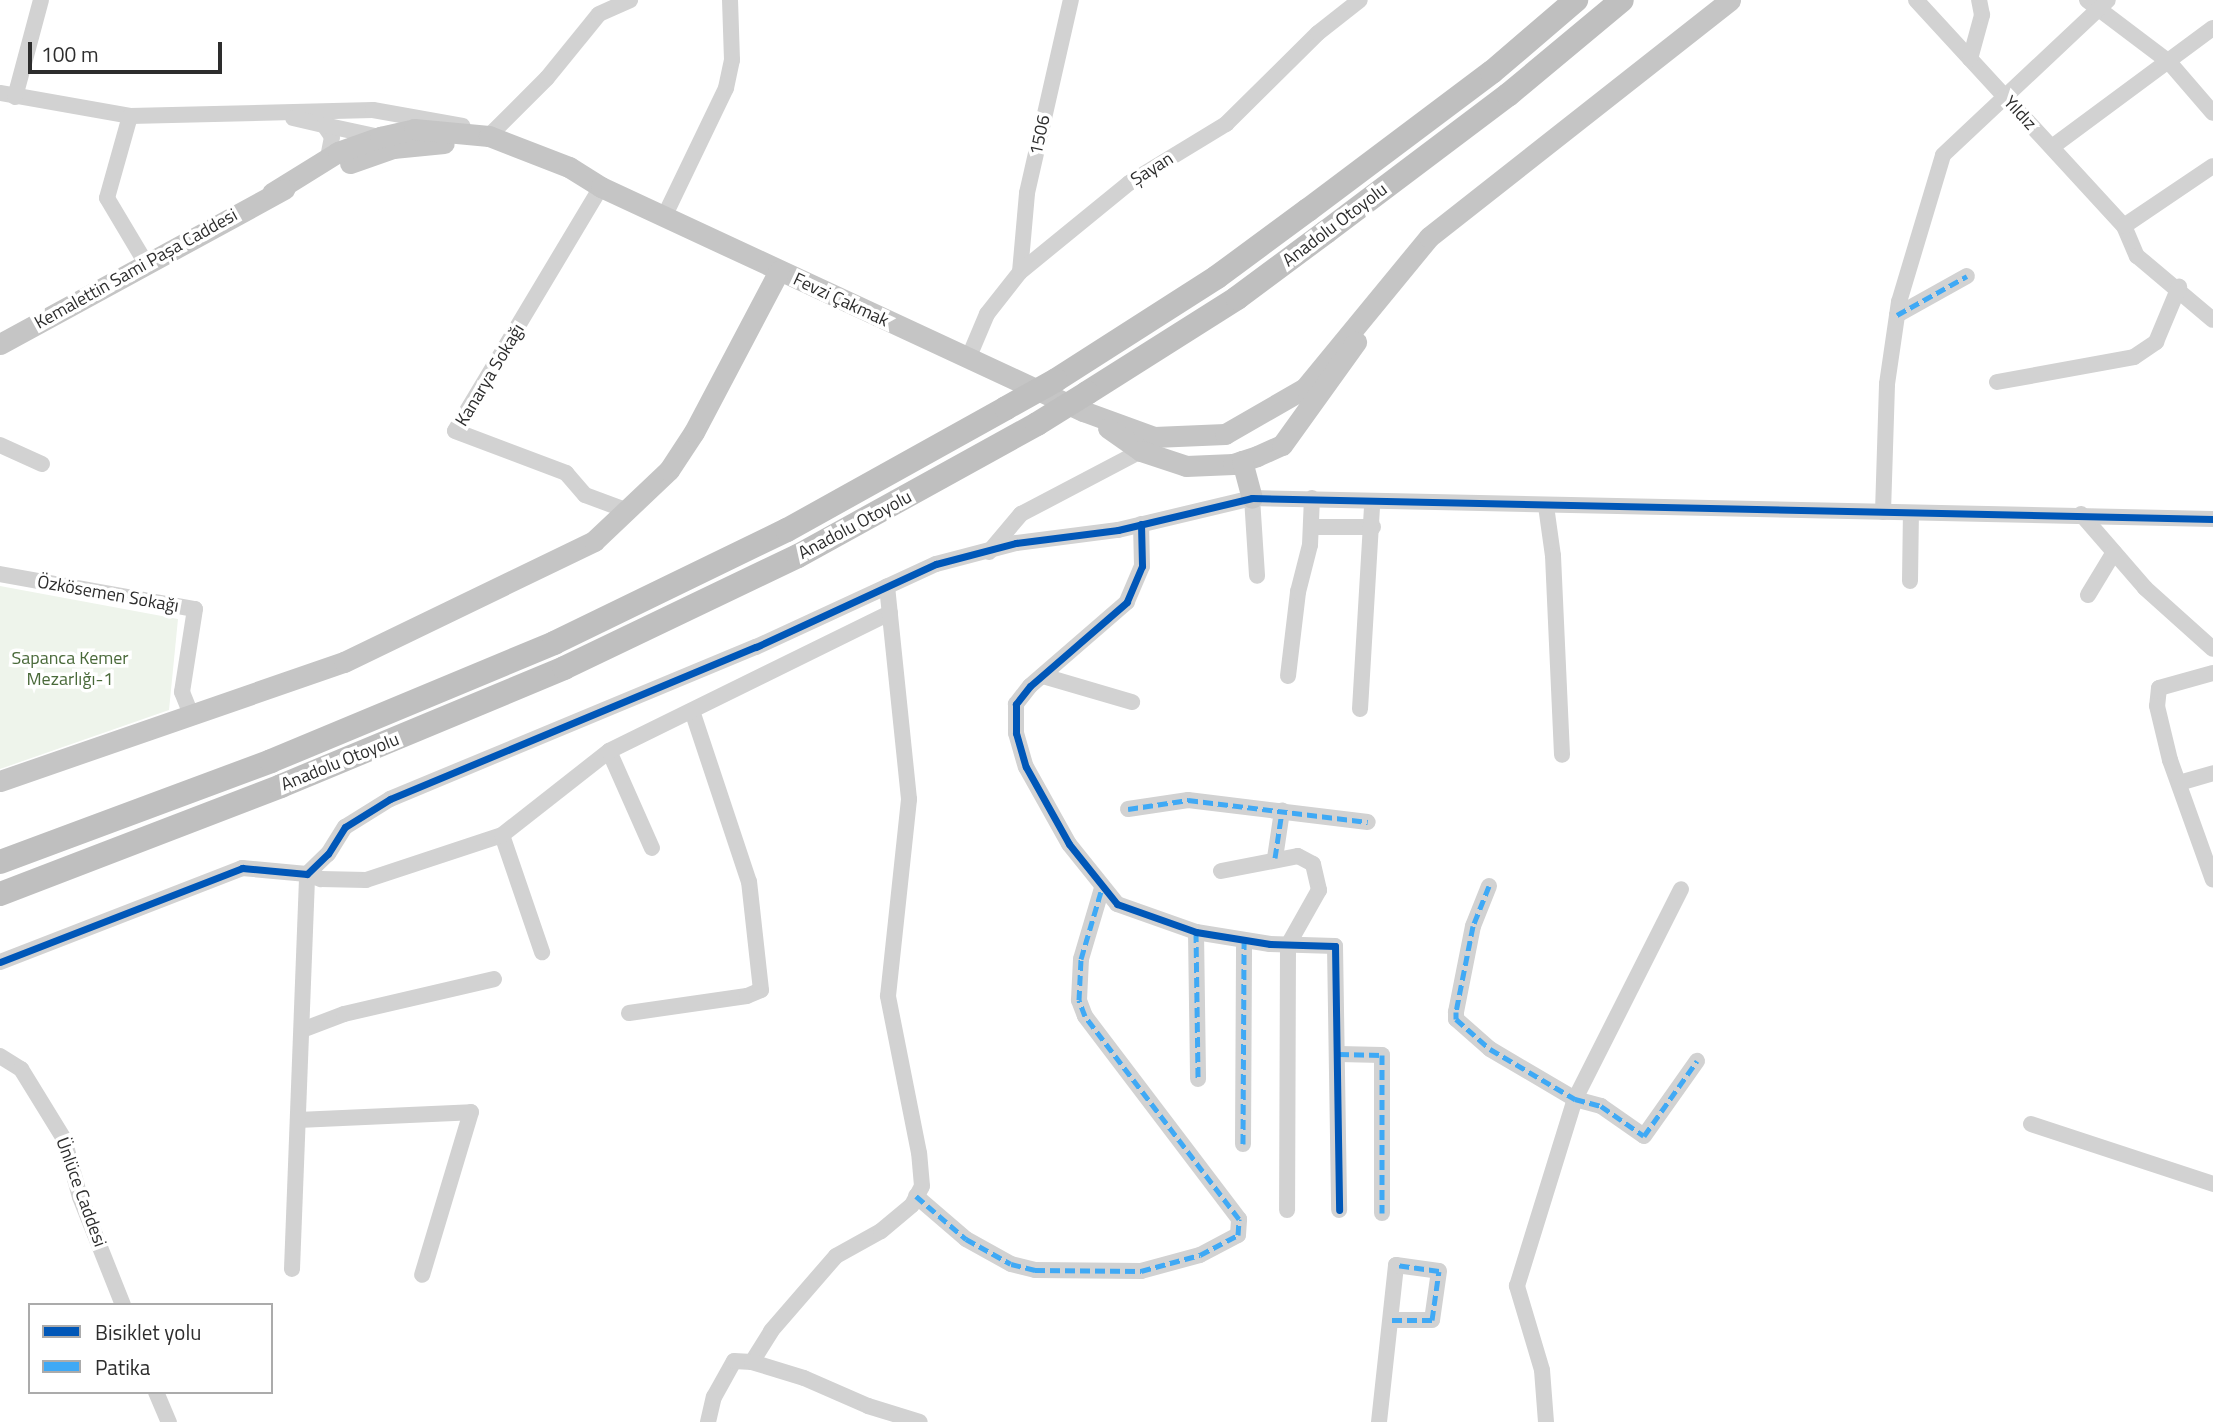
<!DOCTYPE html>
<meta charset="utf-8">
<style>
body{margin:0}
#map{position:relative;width:2213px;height:1422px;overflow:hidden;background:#fff;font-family:"Titillium Web",sans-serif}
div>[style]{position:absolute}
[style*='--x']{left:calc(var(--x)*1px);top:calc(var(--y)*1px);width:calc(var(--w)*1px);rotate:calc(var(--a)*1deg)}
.green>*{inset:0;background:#eef4eb}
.minor>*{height:16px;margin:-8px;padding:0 8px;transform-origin:8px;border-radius:8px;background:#d2d2d2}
.major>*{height:21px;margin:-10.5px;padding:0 10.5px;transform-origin:10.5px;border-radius:10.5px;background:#c5c5c5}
.highway>*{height:24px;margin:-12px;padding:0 12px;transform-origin:12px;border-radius:12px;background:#bfbfbf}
.highway-bridge>*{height:24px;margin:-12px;padding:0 12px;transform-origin:12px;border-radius:12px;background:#bfbfbf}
.quiet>*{height:5px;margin-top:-2.5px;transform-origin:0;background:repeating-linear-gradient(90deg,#3fa9f5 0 10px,transparent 0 15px)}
.cycleway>*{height:7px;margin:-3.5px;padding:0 3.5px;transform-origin:3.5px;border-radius:3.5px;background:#0057b8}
span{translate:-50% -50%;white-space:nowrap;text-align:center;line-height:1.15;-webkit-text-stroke:7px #fff;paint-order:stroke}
.street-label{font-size:18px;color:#2d2d2d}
.park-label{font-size:18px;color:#496939}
.legend{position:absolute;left:28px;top:1303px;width:245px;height:91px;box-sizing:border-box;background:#fff;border:2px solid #ababab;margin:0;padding:9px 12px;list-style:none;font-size:21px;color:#2d2d2d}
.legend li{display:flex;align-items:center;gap:14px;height:35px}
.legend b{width:35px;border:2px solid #ababab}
.scale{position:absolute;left:28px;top:42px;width:194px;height:32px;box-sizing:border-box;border:4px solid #2d2d2d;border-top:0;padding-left:9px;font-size:21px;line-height:24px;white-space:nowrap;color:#2d2d2d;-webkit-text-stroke:5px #fff;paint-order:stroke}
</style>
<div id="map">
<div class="green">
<i style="clip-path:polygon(0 586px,178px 619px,169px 710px,0 769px)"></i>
</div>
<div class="minor">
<i style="--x:1916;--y:0;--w:307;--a:47.4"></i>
<i style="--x:2124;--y:226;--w:33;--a:67"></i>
<i style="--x:2137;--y:256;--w:99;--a:40.1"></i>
<i style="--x:2087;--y:0;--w:103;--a:37.1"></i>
<i style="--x:2169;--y:62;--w:67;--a:49.2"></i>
<i style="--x:1970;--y:59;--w:46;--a:-74.7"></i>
<i style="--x:1982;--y:15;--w:15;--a:-101"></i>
<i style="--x:0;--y:93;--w:132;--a:10"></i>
<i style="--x:130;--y:116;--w:243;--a:-1.4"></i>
<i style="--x:373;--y:110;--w:91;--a:10.1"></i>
<i style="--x:15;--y:97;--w:100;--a:-75"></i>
<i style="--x:130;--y:116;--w:85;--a:105.7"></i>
<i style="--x:107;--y:198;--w:78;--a:59.2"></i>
<i style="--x:293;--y:118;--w:32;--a:13"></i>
<i style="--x:324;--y:125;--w:14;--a:56"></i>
<i style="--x:332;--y:137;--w:21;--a:101"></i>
<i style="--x:324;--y:125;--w:57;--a:12.1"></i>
<i style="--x:489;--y:136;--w:82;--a:-45"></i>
<i style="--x:547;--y:78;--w:82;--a:-50.9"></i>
<i style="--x:599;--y:14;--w:34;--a:-24"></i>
<i style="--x:2052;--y:147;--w:200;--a:-36.5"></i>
<i style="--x:601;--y:187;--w:284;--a:120.9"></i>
<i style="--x:455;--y:431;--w:119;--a:20.7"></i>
<i style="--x:566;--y:473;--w:29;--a:49"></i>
<i style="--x:585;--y:495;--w:46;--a:20.4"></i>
<i style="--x:664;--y:217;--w:143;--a:-64.3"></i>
<i style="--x:726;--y:88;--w:29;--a:-78"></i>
<i style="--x:732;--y:60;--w:60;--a:-91.9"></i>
<i style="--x:2124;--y:226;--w:107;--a:-34"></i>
<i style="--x:1020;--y:272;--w:79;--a:-84.9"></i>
<i style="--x:1027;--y:193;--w:198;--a:-77.2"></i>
<i style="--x:1897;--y:315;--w:80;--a:-29.1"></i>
<i style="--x:968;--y:359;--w:49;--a:-67.1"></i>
<i style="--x:987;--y:314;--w:53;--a:-51.8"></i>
<i style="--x:1020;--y:272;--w:141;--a:-39.2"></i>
<i style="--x:1129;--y:183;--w:114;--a:-31.3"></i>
<i style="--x:1226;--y:124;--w:129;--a:-44.7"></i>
<i style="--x:1318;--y:33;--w:53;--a:-38.2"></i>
<i style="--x:1997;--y:382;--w:139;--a:-10.3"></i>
<i style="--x:2134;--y:357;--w:27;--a:-34"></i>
<i style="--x:2156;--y:342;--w:60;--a:-67.3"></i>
<i style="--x:0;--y:445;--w:46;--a:24.3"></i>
<i style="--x:1252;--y:498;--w:78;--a:86.3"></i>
<i style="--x:1546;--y:506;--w:50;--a:82"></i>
<i style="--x:1553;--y:556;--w:199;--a:87.4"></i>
<i style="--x:1883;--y:512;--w:128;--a:-88.2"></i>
<i style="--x:1887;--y:384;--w:83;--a:-81.7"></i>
<i style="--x:1899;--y:302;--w:153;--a:-73.3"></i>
<i style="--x:1943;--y:155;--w:226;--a:-43.2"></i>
<i style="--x:2081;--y:514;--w:98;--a:49.1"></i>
<i style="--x:2145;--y:588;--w:91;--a:41.9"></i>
<i style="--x:1141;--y:524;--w:42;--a:88.6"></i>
<i style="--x:1142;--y:566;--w:39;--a:113"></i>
<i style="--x:1127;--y:602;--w:128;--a:139.1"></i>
<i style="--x:1030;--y:686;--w:23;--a:128"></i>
<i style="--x:1016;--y:704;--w:29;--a:90"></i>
<i style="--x:1016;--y:733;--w:35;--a:74"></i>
<i style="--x:1026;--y:767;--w:88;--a:60.8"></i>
<i style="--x:1069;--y:844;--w:77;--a:51.3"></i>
<i style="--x:1117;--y:904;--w:84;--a:19.5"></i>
<i style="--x:1196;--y:932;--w:75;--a:9.2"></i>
<i style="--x:1270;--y:944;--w:65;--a:1.8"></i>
<i style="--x:1335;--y:946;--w:264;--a:89.1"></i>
<i style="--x:1311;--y:527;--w:62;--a:0"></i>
<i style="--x:989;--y:552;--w:50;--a:-49.9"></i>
<i style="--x:1021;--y:514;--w:136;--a:-27.7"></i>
<i style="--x:0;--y:574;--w:198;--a:10.2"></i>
<i style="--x:195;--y:609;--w:84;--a:98.9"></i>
<i style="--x:182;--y:692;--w:22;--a:68"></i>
<i style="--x:1910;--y:581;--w:68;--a:-89.2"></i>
<i style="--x:2088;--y:595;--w:50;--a:-58.8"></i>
<i style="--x:2213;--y:673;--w:56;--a:164.5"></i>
<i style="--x:2159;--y:688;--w:18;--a:96"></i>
<i style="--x:2157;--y:706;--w:56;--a:76.5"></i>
<i style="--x:2170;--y:760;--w:127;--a:70.3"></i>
<i style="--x:1043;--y:676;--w:93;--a:16.3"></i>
<i style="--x:1288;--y:676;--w:85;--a:-83.2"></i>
<i style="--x:1298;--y:592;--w:49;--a:-75.7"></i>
<i style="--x:1310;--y:545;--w:47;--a:-87.6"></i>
<i style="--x:1360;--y:709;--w:205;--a:-86.6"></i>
<i style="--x:609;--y:751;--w:106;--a:66.1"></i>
<i style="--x:2179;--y:783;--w:35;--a:-16"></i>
<i style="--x:1128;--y:809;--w:61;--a:-8.5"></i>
<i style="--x:1188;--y:800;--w:181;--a:7"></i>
<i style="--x:502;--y:835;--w:124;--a:71.1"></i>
<i style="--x:1275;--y:858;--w:48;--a:-81.5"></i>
<i style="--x:1221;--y:871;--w:78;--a:-11"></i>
<i style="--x:1298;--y:856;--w:17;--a:28"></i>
<i style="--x:1313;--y:864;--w:27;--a:77"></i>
<i style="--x:1319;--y:890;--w:63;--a:119.4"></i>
<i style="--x:1288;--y:945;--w:265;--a:90.2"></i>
<i style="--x:1489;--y:886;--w:43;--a:111.8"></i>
<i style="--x:1473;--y:926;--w:88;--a:101.2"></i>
<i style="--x:1456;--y:1012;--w:7;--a:90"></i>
<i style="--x:1456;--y:1019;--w:45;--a:41.4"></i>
<i style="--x:1490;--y:1049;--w:99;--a:30.5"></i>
<i style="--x:1575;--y:1099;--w:27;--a:15"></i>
<i style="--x:1601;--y:1106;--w:52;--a:34.9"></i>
<i style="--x:1644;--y:1136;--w:92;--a:-54.8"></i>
<i style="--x:1196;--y:932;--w:147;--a:89.2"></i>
<i style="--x:0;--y:962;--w:260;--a:-21.2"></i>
<i style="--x:242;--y:868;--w:65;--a:5.3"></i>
<i style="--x:307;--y:874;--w:29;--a:-44"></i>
<i style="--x:328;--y:854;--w:32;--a:-58"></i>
<i style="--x:345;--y:827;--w:53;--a:-31.9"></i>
<i style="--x:390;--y:799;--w:396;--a:-22.6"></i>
<i style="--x:756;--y:647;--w:198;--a:-24.8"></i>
<i style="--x:936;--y:564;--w:83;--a:-14.7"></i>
<i style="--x:1016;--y:543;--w:103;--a:-7.3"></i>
<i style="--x:1118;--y:530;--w:138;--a:-13.4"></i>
<i style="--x:1252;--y:498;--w:961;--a:1.25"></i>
<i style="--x:629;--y:1013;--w:119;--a:-8.2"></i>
<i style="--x:747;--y:996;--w:15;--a:-23"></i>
<i style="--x:761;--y:990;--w:109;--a:-96.3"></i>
<i style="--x:749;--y:882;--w:180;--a:-108.4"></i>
<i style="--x:302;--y:1030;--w:45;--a:-20.9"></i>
<i style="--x:344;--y:1014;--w:154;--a:-13.1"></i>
<i style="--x:1339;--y:1054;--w:43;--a:1.3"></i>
<i style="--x:1382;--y:1055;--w:158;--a:90"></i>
<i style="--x:0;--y:1056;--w:25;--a:32"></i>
<i style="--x:21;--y:1069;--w:82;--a:58.4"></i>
<i style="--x:64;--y:1139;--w:60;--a:74.6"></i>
<i style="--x:80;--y:1197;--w:116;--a:68.3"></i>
<i style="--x:298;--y:1120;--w:173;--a:-2.6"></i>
<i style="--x:471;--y:1112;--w:170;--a:106.7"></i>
<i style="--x:2031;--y:1124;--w:192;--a:18.2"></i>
<i style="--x:1243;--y:1144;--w:203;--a:-89.7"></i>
<i style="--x:916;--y:1196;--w:66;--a:40.7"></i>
<i style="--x:966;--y:1239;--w:51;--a:29.1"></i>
<i style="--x:1011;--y:1264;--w:25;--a:14"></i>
<i style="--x:1035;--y:1270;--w:106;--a:0.5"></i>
<i style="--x:1141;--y:1271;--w:61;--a:-15.2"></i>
<i style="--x:1200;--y:1255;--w:43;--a:-27.8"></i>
<i style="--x:1238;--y:1235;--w:16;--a:-86"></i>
<i style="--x:1239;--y:1219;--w:255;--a:-127.2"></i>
<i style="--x:1085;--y:1016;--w:17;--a:-111"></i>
<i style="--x:1079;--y:1000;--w:41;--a:-87.2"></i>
<i style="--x:1081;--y:959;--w:74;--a:-73.5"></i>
<i style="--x:292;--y:1269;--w:395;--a:-87.8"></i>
<i style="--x:307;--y:874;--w:15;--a:20"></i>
<i style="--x:321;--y:879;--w:45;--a:1.3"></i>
<i style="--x:366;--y:880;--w:143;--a:-18.3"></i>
<i style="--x:502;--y:835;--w:136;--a:-38.1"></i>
<i style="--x:609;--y:751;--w:313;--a:-26.2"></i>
<i style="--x:752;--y:1362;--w:36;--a:-58"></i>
<i style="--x:771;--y:1331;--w:99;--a:-49.1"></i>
<i style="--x:836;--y:1256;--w:51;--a:-29.1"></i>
<i style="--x:881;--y:1231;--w:40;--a:-40"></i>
<i style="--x:912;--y:1205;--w:21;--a:-62"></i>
<i style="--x:922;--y:1186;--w:33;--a:-95"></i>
<i style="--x:919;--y:1153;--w:160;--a:-101.2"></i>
<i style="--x:888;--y:996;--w:198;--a:-83.9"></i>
<i style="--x:909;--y:799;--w:214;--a:-95.9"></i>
<i style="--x:156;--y:1392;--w:33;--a:67"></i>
<i style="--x:708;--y:1422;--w:26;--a:-77"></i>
<i style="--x:714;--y:1397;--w:41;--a:-60.9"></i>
<i style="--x:734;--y:1361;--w:18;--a:3"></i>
<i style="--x:752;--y:1362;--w:54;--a:17.1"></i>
<i style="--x:804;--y:1378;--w:70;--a:23.6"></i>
<i style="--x:868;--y:1406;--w:54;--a:17.1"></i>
<i style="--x:1379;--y:1422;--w:158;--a:-83.8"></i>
<i style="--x:1396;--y:1265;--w:43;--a:7.9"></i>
<i style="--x:1439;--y:1271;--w:49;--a:98.1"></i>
<i style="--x:1432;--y:1320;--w:40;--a:180"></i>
<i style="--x:1546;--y:1422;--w:52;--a:-94.4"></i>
<i style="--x:1542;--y:1370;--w:88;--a:-106.6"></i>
<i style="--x:1517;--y:1286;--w:196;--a:-72.8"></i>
<i style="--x:1575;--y:1099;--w:235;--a:-63.2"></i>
</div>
<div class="major">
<i style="--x:350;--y:163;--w:46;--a:-19.2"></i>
<i style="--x:393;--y:148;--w:51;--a:-5.6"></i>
<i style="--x:272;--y:193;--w:78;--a:-31.8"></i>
<i style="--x:338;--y:152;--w:45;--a:-19.7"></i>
<i style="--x:380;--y:137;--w:35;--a:-13"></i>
<i style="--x:414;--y:129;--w:75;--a:5.3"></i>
<i style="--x:489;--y:136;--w:86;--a:21.2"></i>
<i style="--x:569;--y:167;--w:38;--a:32"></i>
<i style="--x:601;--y:187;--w:532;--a:24.93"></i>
<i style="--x:1083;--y:411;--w:76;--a:20.1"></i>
<i style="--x:1154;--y:437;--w:71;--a:-2.4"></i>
<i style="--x:1225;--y:434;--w:92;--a:-29.9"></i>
<i style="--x:1305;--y:388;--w:195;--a:-50.6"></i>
<i style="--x:1429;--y:237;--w:383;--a:-38.2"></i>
<i style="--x:0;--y:344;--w:324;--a:-28.6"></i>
<i style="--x:1108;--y:428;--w:40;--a:34.9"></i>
<i style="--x:1141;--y:451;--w:47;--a:18.4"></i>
<i style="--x:1186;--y:466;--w:47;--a:-2.4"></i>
<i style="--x:1233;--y:464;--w:25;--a:-18"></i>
<i style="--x:1257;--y:456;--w:27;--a:-24"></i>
<i style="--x:1282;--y:445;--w:127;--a:-54.3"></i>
<i style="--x:1242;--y:461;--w:38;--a:75"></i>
<i style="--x:0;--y:781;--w:364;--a:-19.1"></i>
<i style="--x:344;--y:662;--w:278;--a:-25.8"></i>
<i style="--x:594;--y:541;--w:103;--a:-43.4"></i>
<i style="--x:669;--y:470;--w:45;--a:-56.7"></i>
<i style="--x:694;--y:432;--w:182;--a:-62.2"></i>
</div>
<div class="highway">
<i style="--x:1056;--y:380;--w:191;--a:-32.6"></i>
<i style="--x:1217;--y:277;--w:113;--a:-36.4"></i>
<i style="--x:1308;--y:210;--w:230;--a:-36.9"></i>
<i style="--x:1492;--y:72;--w:111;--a:-40.6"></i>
<i style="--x:1087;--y:393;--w:178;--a:-32.3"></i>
<i style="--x:1237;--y:298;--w:111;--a:-36.6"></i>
<i style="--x:1326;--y:232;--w:228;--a:-37"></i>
<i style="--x:1508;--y:95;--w:148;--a:-39.8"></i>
<i style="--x:0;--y:862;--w:289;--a:-20.4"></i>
<i style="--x:271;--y:761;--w:307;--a:-22.6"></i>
<i style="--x:554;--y:643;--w:259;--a:-25.9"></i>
<i style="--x:787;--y:530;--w:251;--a:-29.1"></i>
<i style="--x:0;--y:894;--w:301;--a:-21"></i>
<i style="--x:281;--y:786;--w:307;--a:-22.6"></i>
<i style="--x:564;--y:668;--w:259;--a:-25.6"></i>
<i style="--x:798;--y:556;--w:273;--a:-28.9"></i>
</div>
<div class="highway-bridge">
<i style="--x:1006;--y:408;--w:57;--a:-29.2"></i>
<i style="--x:1037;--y:424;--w:59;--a:-31.8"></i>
</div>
<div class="quiet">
<i style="--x:1897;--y:315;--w:80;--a:-29.1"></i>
<i style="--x:1128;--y:809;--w:61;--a:-8.5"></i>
<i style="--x:1188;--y:800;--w:181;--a:7"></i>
<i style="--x:1275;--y:858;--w:48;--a:-81.5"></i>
<i style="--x:1489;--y:886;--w:43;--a:111.8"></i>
<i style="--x:1473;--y:926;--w:88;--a:101.2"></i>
<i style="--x:1456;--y:1012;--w:7;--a:90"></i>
<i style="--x:1456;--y:1019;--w:45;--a:41.4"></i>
<i style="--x:1490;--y:1049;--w:99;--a:30.5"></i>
<i style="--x:1575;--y:1099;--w:27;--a:15"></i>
<i style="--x:1601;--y:1106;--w:52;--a:34.9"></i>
<i style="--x:1644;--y:1136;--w:92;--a:-54.8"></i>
<i style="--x:1196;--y:932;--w:147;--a:89.2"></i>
<i style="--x:1339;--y:1054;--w:43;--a:1.3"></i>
<i style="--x:1382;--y:1055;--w:158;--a:90"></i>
<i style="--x:1243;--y:1144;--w:203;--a:-89.7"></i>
<i style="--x:916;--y:1196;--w:66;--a:40.7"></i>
<i style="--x:966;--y:1239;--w:51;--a:29.1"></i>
<i style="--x:1011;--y:1264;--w:25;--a:14"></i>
<i style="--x:1035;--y:1270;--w:106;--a:0.5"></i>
<i style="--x:1141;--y:1271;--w:61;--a:-15.2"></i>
<i style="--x:1200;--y:1255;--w:43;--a:-27.8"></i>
<i style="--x:1238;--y:1235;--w:16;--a:-86"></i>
<i style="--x:1239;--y:1219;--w:255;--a:-127.2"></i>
<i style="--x:1085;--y:1016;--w:17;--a:-111"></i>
<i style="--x:1079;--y:1000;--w:41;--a:-87.2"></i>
<i style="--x:1081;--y:959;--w:74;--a:-73.5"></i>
<i style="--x:1392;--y:1320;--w:40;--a:0"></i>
<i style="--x:1432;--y:1320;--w:49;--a:-81.9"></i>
<i style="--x:1439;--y:1271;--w:43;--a:-172.1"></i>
</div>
<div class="cycleway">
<i style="--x:1141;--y:524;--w:42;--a:88.6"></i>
<i style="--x:1142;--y:566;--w:39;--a:113"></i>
<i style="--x:1127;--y:602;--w:128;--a:139.1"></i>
<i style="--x:1030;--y:686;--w:23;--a:128"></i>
<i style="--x:1016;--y:704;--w:29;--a:90"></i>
<i style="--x:1016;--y:733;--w:35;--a:74"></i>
<i style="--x:1026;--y:767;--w:88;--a:60.8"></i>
<i style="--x:1069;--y:844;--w:77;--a:51.3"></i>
<i style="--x:1117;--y:904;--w:84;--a:19.5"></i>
<i style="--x:1196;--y:932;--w:75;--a:9.2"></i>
<i style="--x:1270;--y:944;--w:65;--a:1.8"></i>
<i style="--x:1335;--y:946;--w:264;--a:89.1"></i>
<i style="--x:0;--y:962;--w:260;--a:-21.2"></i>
<i style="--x:242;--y:868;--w:65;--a:5.3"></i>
<i style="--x:307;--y:874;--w:29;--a:-44"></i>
<i style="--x:328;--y:854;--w:32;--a:-58"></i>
<i style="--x:345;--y:827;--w:53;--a:-31.9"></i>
<i style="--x:390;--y:799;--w:396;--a:-22.6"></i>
<i style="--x:756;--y:647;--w:198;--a:-24.8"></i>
<i style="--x:936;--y:564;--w:83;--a:-14.7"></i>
<i style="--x:1016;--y:543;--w:103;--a:-7.3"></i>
<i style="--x:1118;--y:530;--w:138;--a:-13.4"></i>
<i style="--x:1252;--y:498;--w:961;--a:1.25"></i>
</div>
<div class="street-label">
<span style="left:2020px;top:113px;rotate:47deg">Yıldız</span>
<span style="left:1040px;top:135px;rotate:-78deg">1506</span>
<span style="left:1152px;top:169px;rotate:-32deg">Şayan</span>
<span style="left:1335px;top:225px;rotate:-37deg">Anadolu Otoyolu</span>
<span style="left:136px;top:269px;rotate:-29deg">Kemalettin Sami Paşa Caddesi</span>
<span style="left:841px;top:300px;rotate:25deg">Fevzi Çakmak</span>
<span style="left:490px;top:375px;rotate:-59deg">Kanarya Sokağı</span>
<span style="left:855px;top:525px;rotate:-28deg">Anadolu Otoyolu</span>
<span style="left:108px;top:594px;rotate:10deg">Özkösemen Sokağı</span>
<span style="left:340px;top:762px;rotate:-22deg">Anadolu Otoyolu</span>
<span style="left:81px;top:1192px;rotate:70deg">Ünlüce Caddesi</span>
</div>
<div class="park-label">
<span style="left:70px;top:669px">Sapanca Kemer<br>Mezarlığı-1</span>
</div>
<ul class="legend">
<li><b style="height:9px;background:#0057b8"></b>Bisiklet yolu</li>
<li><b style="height:9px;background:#3fa9f5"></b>Patika</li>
</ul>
<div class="scale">100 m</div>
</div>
